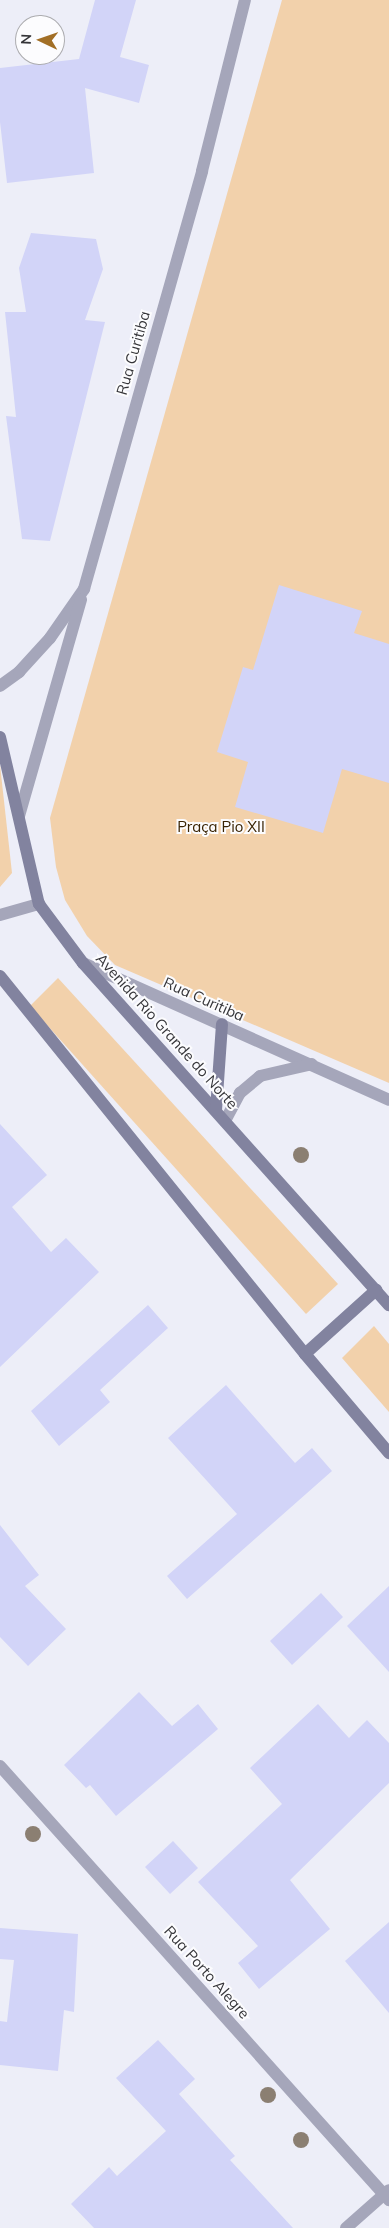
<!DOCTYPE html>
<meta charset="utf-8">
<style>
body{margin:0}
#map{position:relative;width:389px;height:2228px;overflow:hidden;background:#edeef8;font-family:Mulish,sans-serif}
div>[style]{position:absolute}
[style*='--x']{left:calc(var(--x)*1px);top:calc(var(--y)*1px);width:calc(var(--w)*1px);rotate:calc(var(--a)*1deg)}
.green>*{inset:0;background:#f2d1ab}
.building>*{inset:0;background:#d2d4f8}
.minor>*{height:12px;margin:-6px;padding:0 6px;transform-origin:6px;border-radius:6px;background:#a5a6ba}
.secondary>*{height:12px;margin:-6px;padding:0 6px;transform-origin:6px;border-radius:6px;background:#82839f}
.trees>*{width:16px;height:16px;margin:-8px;border-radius:50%;background:#8b7f72}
span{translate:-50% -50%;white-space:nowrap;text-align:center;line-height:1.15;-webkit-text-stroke:4px #fcfcfe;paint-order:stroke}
.street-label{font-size:15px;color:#353539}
.park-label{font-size:15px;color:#3a2404}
.north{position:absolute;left:15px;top:15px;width:50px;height:50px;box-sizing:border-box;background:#fcfcfe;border:1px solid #acacaf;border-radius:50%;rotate:273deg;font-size:14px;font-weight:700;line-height:20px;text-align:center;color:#353539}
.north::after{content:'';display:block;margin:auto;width:18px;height:22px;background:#a26f26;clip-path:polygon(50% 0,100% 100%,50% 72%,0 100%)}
</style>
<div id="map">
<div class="green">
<i style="clip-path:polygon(282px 0,389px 0,389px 1083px,115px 965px,87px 936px,65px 900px,56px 867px,50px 818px)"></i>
<i style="clip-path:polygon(0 765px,12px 873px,0 887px)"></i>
<i style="clip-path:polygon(58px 978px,338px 1284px,306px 1314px,30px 1006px)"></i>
<i style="clip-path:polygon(374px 1326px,389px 1344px,389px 1412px,342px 1358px)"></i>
</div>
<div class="building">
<i style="clip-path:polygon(95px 0,136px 0,120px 57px,149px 65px,139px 103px,85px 88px,94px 173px,7px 183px,0 122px,0 68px,79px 59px)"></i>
<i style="clip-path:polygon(31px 233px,96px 239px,103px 269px,85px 320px,105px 322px,50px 541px,22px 539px,6px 416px,16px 417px,5px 312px,26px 312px,19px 268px)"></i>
<i style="clip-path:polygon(279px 585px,362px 611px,354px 633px,389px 644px,389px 783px,342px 769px,323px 833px,235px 807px,248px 762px,217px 752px,243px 667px,253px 670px)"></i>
<i style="clip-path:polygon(0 1124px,47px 1175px,12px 1207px,51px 1252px,66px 1238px,99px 1272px,0 1367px)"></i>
<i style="clip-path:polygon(148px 1305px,168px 1328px,100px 1390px,110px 1402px,59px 1446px,31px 1411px)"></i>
<i style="clip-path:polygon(226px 1385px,295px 1463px,312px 1448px,332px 1471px,187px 1599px,167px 1576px,237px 1514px,168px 1438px)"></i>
<i style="clip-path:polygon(0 1525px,39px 1575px,25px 1586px,66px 1629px,28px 1666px,0 1637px)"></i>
<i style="clip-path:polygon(389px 1586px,389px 1672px,347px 1626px)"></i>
<i style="clip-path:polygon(321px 1593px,343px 1617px,292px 1665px,270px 1641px)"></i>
<i style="clip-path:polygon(139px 1692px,172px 1726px,198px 1704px,218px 1729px,116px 1816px,90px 1785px,86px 1788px,64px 1765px)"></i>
<i style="clip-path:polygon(318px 1704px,349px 1738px,367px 1720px,389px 1743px,389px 1783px,290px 1880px,330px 1929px,259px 1989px,238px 1963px,258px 1946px,198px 1882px,282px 1804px,250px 1768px)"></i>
<i style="clip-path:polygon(173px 1841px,198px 1868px,170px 1894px,145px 1867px)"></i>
<i style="clip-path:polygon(389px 1922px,389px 2013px,345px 1961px)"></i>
<i style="clip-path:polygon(0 1928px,78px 1934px,74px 2012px,64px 2010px,58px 2071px,0 2065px,0 2021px,7px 2022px,14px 1960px,0 1959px)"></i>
<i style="clip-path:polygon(158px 2040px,195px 2079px,179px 2094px,235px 2156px,230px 2160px,293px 2228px,94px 2228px,71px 2204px,109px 2167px,117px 2176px,166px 2131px,116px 2078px)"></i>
</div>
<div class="minor">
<i style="--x:0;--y:686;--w:24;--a:-36"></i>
<i style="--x:19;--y:672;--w:46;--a:-47.6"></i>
<i style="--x:50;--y:638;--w:60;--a:-55.2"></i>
<i style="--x:84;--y:589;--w:434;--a:-74.2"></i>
<i style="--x:202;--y:171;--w:176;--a:-75.9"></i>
<i style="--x:19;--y:816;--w:225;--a:-74"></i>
<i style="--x:0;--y:915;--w:41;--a:-15.8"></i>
<i style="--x:83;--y:963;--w:335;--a:24.1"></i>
<i style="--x:225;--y:1121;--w:32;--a:-62"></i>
<i style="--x:240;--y:1093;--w:26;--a:-40"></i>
<i style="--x:260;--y:1076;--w:53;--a:-13"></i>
<i style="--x:0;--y:1766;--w:583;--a:48.13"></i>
<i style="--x:346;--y:2228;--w:57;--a:-41.5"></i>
</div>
<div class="secondary">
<i style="--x:0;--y:737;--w:171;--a:76.9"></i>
<i style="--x:39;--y:904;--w:74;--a:53.3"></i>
<i style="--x:83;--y:963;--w:459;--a:48.2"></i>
<i style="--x:0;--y:976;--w:486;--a:51.1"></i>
<i style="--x:305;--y:1354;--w:130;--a:49.7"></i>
<i style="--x:216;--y:1110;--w:86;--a:-86"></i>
<i style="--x:305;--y:1354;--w:96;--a:-42"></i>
</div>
<div class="trees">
<i style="left:301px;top:1155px"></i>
<i style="left:33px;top:1834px"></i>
<i style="left:268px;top:2095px"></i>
<i style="left:301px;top:2140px"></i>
</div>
<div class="street-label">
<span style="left:133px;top:353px;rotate:-74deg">Rua Curitiba</span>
<span style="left:204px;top:999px;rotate:24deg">Rua Curitiba</span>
<span style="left:167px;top:1031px;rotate:48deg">Avenida Rio Grande do Norte</span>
<span style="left:207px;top:1972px;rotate:48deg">Rua Porto Alegre</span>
</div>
<div class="park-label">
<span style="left:221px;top:827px">Praça Pio XII</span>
</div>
<div class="north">N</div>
</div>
